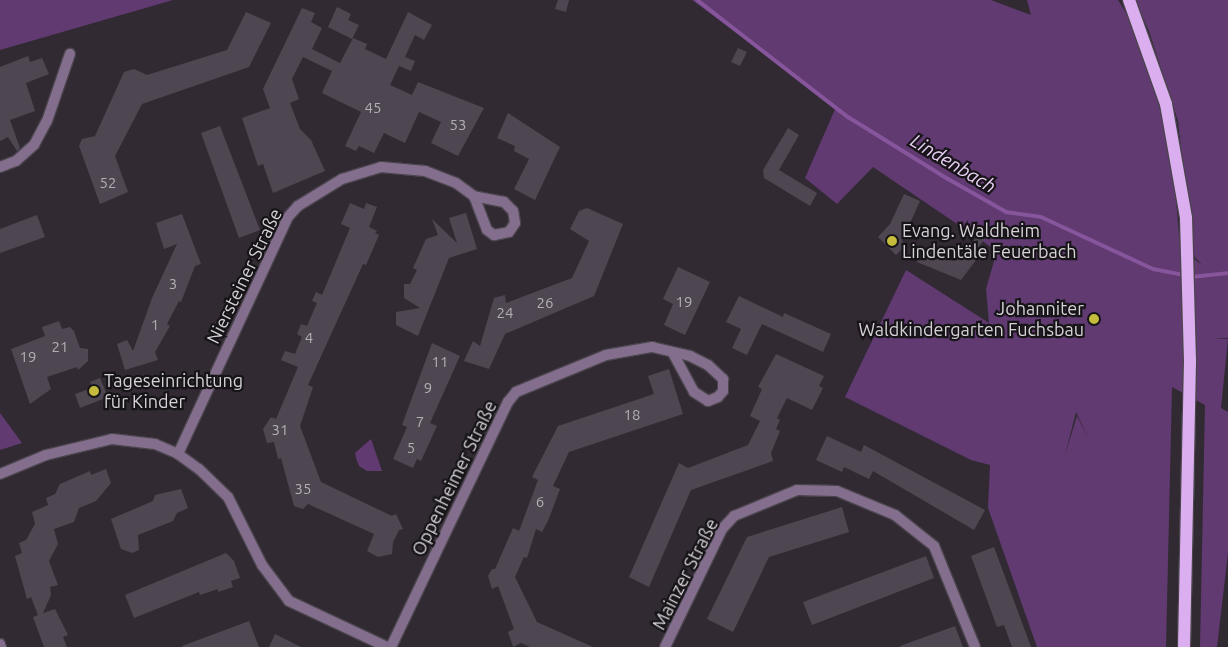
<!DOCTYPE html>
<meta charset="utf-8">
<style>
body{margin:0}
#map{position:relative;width:1228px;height:647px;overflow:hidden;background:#312a33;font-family:Ubuntu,sans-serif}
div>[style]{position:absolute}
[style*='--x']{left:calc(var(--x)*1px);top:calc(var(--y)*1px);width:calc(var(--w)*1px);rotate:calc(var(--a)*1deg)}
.green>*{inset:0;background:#613a72}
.stream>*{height:4px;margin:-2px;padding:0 2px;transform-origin:2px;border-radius:2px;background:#86559b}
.building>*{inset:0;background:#4e4751}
.roads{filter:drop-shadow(1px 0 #4b454d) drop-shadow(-1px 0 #4b454d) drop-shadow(0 1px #4b454d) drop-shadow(0 -1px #4b454d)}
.minor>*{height:10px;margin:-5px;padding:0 5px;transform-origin:5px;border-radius:5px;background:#846e8d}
.primary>*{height:12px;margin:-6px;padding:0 6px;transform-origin:6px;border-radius:6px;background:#dbaeef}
.dots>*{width:14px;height:14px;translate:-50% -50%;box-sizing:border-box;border:2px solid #171418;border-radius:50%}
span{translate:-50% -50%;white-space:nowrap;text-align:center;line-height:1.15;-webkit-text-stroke:4.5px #171418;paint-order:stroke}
.number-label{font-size:15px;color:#b4afb6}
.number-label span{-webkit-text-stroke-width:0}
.poi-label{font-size:18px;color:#d6d2d8}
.left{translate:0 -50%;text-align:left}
.right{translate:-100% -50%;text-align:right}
.street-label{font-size:18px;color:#d6d2d8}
.water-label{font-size:19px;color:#e8cef4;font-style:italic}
</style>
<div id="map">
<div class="green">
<i style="clip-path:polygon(0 0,173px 0,0 50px)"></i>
<i style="clip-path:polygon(evenodd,692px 0,991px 0,1031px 15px,1027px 0,1118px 0,1134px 26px,1162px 116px,1175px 188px,1180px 248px,1202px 265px,1193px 255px,1178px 121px,1149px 31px,1135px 0,1228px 0,1228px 338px,1212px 338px,1228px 339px,1221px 408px,1228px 412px,1228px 553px,1217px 647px,1200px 647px,1205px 405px,1172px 387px,1166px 647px,1037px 647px,988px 508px,990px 465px,971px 460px,845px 397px,906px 270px,989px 323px,986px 289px,997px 251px,873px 167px,837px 204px,805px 178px,836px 107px,692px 0,1076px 412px,1089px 439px,1077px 416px,1065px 455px,1076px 412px)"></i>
<i style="clip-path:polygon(0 413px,22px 443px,0 450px)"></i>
<i style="clip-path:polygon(371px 439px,382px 471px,367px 471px,359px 466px,356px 458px,355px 453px)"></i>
</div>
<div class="stream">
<i style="--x:697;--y:0;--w:191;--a:37.8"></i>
<i style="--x:848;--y:117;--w:118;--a:31.8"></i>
<i style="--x:948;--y:179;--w:67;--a:29.6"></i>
<i style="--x:1006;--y:212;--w:35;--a:8"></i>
<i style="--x:1041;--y:217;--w:123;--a:24.9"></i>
<i style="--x:1153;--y:269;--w:32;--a:11"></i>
<i style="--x:1191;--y:277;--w:37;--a:-6"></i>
</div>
<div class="building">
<i style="clip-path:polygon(558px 0,569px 0,566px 12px,555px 9px)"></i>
<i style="clip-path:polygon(337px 7px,351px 14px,348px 20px,359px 25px,352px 39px,328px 27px)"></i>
<i style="clip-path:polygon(302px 8px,315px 13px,311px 22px,322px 28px,312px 49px,340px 63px,353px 38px,367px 44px,365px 49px,386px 59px,408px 12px,432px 25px,424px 40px,415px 35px,405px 57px,415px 61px,411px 71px,399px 66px,390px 85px,412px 95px,418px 82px,484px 108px,458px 156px,431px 143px,441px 122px,419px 112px,405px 143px,384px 133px,374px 153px,359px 146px,356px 151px,345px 146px,361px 112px,322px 93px,332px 71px,303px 57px,292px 79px,299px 99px,290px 103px,300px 129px,311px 140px,325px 171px,273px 193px,263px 164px,258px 166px,242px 118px,270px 108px,263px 89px)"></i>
<i style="clip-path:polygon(246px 12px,271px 23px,249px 67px,142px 104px,115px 156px,128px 192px,100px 204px,79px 146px,82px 139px,95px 136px,124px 72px,134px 69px,147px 75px,227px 50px)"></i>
<i style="clip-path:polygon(738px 48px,747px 52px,740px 66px,731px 62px)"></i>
<i style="clip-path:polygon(28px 56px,30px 62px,42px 58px,49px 74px,26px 83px,35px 111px,10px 120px,20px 148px,17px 151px,8px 137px,0 141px,0 67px)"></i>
<i style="clip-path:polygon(508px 113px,560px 147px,535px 200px,514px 189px,529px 159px,514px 151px,515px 146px,497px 138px)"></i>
<i style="clip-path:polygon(220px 126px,260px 230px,239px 238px,201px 133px)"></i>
<i style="clip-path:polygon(788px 128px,799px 135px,779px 170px,817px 193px,810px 206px,764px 178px,763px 170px)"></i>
<i style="clip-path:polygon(904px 194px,920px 201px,902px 241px,906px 245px,896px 255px,878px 237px,890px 224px)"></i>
<i style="clip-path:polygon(350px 203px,364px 209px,366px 203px,377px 207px,369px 227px,377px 231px,375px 233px,379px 235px,366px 265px,363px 264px,308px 385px,313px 387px,300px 426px,321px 482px,392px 516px,396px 514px,403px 529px,399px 530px,393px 542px,392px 554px,378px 557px,367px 551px,374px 534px,308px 504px,303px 509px,294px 506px,281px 458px,278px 459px,274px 442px,267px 443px,263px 429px,271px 417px,276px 419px,298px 367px,281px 360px,285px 351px,295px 354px,302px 337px,297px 334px,301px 324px,307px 326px,317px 303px,312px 301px,316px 292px,322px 295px,350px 228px,341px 224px)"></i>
<i style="clip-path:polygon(587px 208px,623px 224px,594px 296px,505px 334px,489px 369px,464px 361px,473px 341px,480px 346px,494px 298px,505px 295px,506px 303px,572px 278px,589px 241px,570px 229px,579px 211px)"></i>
<i style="clip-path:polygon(466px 213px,477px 249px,449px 258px,418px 336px,396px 325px,396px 312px,420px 308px,404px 298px,404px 284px,410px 284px,417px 270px,413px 268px,426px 239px,438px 235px,432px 219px,457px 243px,449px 218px)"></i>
<i style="clip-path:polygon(182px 214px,201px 264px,195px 266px,181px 302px,179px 301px,167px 324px,170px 326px,155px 352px,158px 360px,125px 370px,117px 344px,127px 340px,133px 351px,152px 298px,177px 244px,164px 249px,156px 223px)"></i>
<i style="clip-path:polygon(37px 215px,45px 237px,0 253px,0 229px)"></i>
<i style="clip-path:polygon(985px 229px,989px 233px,972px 256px,976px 260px,961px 280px,917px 262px,920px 253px,928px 250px,954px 261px)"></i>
<i style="clip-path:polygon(678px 267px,710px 282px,685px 335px,664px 325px,673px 304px,663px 299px)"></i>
<i style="clip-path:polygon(739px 296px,783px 317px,784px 313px,831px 334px,823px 352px,762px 324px,747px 355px,732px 348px,741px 329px,726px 322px)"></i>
<i style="clip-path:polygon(59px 321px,62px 329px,70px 327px,74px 331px,80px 348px,88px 349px,88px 361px,78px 370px,77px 367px,47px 377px,51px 389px,30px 404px,11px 349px,45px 336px,42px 327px)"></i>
<i style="clip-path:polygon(432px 343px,460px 356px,430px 423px,437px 426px,421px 461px,417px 459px,413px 468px,393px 459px,407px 427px,402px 425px)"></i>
<i style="clip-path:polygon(776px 354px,824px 376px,819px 386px,823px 388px,812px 410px,787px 398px,777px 418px,780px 420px,776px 429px,780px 431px,771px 453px,773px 461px,691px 490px,649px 587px,629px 577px,679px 463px,688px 468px,748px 445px,760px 421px,750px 416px,762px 389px,758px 387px)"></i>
<i style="clip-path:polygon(669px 369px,683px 414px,569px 452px,553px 486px,560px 489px,548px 521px,542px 532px,536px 529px,527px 558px,524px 557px,515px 577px,537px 622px,593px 647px,530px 647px,521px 643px,513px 647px,508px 632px,514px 629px,498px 586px,492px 589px,488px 576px,492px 569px,495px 569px,513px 528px,519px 531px,538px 480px,532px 477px,558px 426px,654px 394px,648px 376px)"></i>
<i style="clip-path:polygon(100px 378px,108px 397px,80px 408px,75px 394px,92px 388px,90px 382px)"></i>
<i style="clip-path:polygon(827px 436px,861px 452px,864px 445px,985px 510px,974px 530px,873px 471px,869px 479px,844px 467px,842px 472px,816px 460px)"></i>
<i style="clip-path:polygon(106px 469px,111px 483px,96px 501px,79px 508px,74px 522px,54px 529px,58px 544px,49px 561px,58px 585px,50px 587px,51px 595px,43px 613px,55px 609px,68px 635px,63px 637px,67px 647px,44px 647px,33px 617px,38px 615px,31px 597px,27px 599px,15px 556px,22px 553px,19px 543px,26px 540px,35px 524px,32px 512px,48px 505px,46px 498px,55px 494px,60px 484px,90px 471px,91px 475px)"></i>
<i style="clip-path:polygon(181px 489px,188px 508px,177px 513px,173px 521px,138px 535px,139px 550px,132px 553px,121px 549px,111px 519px,153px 501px,155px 495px)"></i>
<i style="clip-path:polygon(842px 507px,849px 532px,769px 557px,733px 632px,707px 619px,747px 537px)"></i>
<i style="clip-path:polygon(994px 547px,1031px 647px,1012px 647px,1004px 625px,997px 627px,971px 556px)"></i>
<i style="clip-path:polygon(226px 553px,234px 561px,240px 578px,231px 581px,233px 587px,218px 592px,218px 589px,200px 595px,199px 592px,134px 618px,125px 595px)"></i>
<i style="clip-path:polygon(926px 556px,934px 578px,812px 625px,803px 602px)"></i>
<i style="clip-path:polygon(249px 621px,259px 647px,183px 647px,182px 646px)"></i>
<i style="clip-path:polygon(955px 626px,963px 647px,900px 647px,900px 646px)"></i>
<i style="clip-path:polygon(275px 634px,301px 647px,269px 647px)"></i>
</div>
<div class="roads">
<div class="minor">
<i style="--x:0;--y:167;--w:17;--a:-21"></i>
<i style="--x:16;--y:161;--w:24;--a:-42"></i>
<i style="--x:34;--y:145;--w:27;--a:-62"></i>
<i style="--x:47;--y:121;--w:71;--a:-71.1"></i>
<i style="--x:178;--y:454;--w:261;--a:-65.1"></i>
<i style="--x:288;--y:217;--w:15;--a:-48"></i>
<i style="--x:298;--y:206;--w:52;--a:-31.5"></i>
<i style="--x:342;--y:179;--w:41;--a:-17.1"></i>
<i style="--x:381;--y:167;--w:44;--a:5.2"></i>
<i style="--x:425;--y:171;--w:33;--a:21"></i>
<i style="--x:456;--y:183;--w:22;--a:36"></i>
<i style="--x:474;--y:196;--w:36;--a:69"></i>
<i style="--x:487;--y:230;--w:9;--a:36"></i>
<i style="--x:494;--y:235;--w:15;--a:-11"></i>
<i style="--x:509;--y:232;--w:11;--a:-56"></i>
<i style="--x:515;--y:223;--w:12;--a:-99"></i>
<i style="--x:513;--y:211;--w:13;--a:-135"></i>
<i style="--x:504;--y:202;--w:31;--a:-169"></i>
<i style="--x:0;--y:474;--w:50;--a:-22.4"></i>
<i style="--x:46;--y:455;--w:68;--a:-13.6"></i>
<i style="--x:112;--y:439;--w:43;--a:6.6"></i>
<i style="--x:155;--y:444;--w:25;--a:23"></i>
<i style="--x:178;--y:454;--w:26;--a:36"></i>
<i style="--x:199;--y:469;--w:40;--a:44"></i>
<i style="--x:228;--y:497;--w:76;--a:63.4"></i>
<i style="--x:262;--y:565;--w:45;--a:53.1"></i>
<i style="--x:289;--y:601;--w:108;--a:25.1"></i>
<i style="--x:0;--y:644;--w:3;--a:72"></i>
<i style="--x:391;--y:647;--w:272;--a:-64.5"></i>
<i style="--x:508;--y:402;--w:13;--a:-51"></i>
<i style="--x:516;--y:392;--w:97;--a:-22.3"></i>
<i style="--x:606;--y:355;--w:47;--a:-9.9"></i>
<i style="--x:652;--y:347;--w:39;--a:13"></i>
<i style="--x:690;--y:356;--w:20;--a:27"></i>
<i style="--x:708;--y:365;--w:21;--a:43"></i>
<i style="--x:723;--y:379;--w:12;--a:90"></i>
<i style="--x:723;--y:391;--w:8;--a:130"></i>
<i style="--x:718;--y:397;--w:11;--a:158"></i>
<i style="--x:708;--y:401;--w:17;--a:-147"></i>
<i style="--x:694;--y:392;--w:44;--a:-118.3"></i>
<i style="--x:665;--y:647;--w:131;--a:-64.2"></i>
<i style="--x:722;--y:529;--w:18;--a:-47"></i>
<i style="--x:734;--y:516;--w:68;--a:-22.4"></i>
<i style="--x:797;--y:490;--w:40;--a:1.4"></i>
<i style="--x:837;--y:491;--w:63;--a:22.5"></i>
<i style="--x:895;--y:515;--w:50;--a:38.5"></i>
<i style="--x:934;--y:546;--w:109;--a:67.9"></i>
</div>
<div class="primary">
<i style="--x:1129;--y:0;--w:110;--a:70.4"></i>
<i style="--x:1166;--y:104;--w:116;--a:80"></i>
<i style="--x:1186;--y:218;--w:143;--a:88.4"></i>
<i style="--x:1190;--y:361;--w:286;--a:91.2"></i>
</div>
</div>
<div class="dots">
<i style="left:892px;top:241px;background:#c5bc3d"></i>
<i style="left:1094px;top:319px;background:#c5bc3d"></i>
<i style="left:94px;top:391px;background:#c5bc3d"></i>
</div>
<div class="number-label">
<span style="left:373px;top:108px">45</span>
<span style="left:458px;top:125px">53</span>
<span style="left:108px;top:183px">52</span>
<span style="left:173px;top:284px">3</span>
<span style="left:684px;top:302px">19</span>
<span style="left:545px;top:303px">26</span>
<span style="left:505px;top:313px">24</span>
<span style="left:155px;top:325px">1</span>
<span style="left:309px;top:338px">4</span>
<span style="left:60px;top:347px">21</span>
<span style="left:28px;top:357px">19</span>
<span style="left:440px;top:362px">11</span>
<span style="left:428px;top:388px">9</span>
<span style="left:632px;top:415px">18</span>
<span style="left:420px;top:422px">7</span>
<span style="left:280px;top:430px">31</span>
<span style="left:411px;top:448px">5</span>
<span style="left:303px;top:489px">35</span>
<span style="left:540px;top:502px">6</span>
</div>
<div class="poi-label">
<span class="left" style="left:902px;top:241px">Evang. Waldheim<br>Lindentäle Feuerbach</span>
<span class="right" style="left:1084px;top:319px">Johanniter<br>Waldkindergarten Fuchsbau</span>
<span class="left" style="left:104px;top:391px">Tageseinrichtung<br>für Kinder</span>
</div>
<div class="street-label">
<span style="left:244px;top:276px;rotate:-64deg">Niersteiner Straße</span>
<span style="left:454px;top:478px;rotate:-64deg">Oppenheimer Straße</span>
<span style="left:685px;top:574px;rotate:-63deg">Mainzer Straße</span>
</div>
<div class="water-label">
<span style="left:953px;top:164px;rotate:31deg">Lindenbach</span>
</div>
</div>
